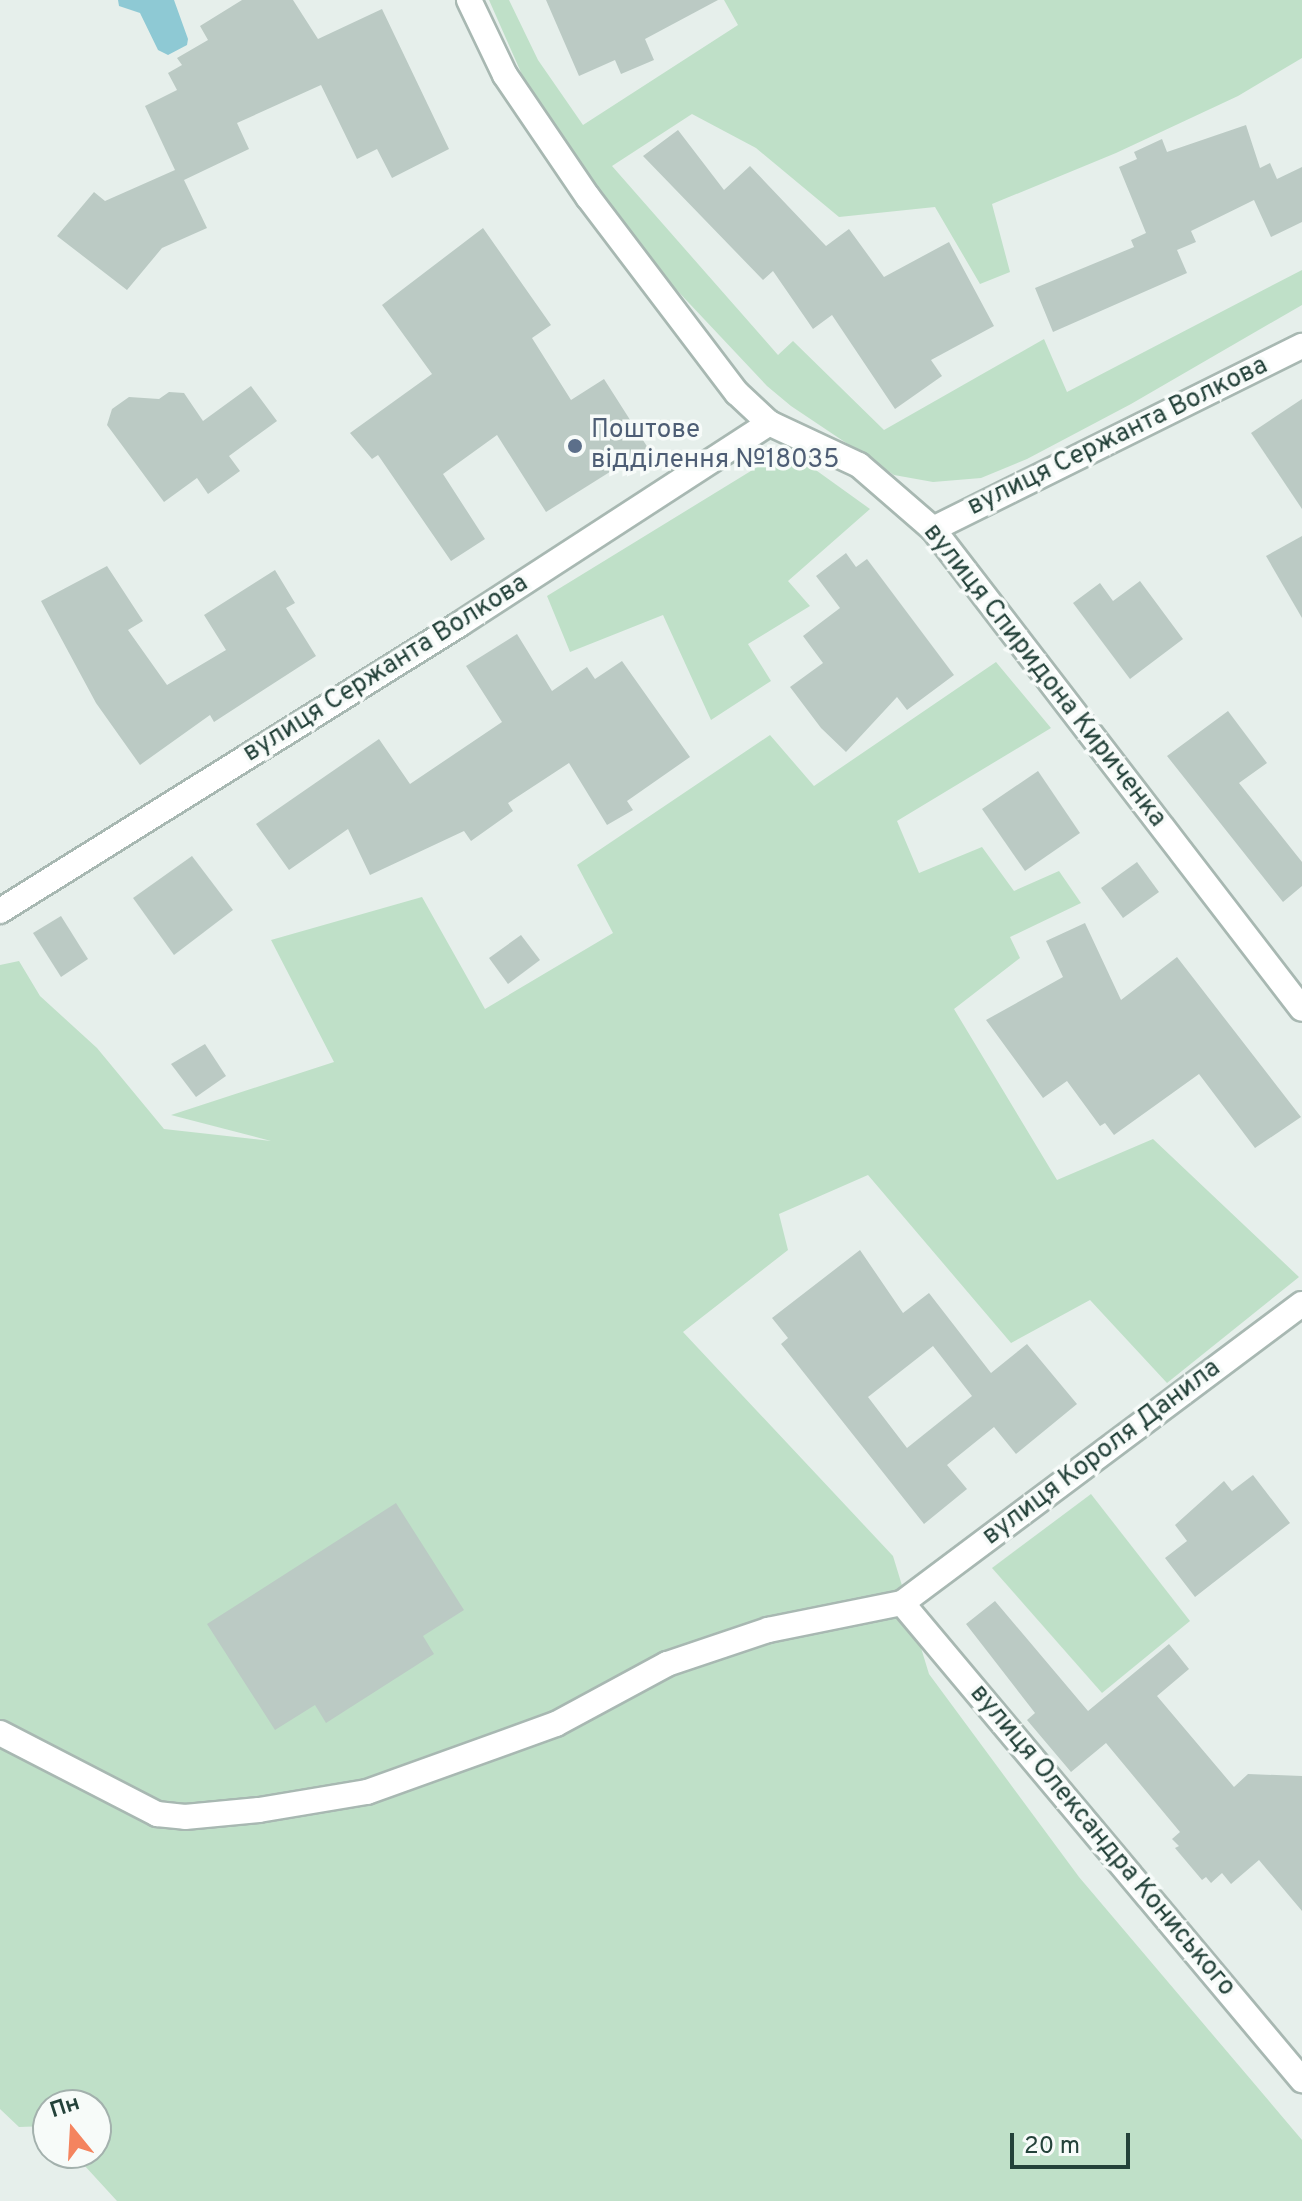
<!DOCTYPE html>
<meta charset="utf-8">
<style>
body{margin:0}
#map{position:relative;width:1302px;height:2201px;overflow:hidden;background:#e6efeb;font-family:Overpass,sans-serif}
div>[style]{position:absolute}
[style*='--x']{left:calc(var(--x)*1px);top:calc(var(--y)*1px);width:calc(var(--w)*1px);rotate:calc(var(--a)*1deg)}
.green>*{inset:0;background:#bfe0c8}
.water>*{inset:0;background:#8ec9d4}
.building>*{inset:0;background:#bbcac4}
.roads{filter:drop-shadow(2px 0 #a8b8b2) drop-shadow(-2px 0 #a8b8b2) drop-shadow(0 2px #a8b8b2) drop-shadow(0 -2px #a8b8b2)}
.minor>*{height:24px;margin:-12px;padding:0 12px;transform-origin:12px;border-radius:12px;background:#fff}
.dots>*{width:22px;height:22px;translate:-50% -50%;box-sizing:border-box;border:4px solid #f7fbf9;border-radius:50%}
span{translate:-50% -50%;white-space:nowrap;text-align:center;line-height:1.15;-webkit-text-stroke:7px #f7fbf9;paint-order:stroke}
.service-label{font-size:26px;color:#4e5e75}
.left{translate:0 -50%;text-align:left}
.street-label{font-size:26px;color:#24423a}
.north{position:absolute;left:32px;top:2089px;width:80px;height:80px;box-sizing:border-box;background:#f7fbf9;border:2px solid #a3b1ad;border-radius:50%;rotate:342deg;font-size:22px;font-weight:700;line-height:32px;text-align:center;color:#24423a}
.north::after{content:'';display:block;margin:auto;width:28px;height:36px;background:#f4845f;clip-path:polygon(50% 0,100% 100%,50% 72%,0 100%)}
.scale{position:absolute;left:1010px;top:2133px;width:120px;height:36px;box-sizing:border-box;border:4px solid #24423a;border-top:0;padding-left:10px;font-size:24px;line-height:28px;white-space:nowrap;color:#24423a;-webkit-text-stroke:6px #f7fbf9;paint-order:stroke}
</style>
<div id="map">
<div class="green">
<i style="clip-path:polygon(489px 0,509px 0,538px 60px,583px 125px,738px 25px,724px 0,1302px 0,1302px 58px,1238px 96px,1116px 153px,992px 204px,1010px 272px,980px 284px,935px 207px,839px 217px,756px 148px,692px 114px,612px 166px,778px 355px,793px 341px,884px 430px,1044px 339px,1067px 392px,1302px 270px,1302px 305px,1131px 404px,1027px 459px,981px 478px,933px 482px,894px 475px,791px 406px,767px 386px,656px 268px,604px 206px,535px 104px)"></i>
<i style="clip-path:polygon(806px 463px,870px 509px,788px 581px,810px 606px,748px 644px,771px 681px,711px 720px,663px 615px,570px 652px,547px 596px,759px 466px)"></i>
<i style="clip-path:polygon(996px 662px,1051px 728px,897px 821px,919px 873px,982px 847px,1014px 891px,1059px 871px,1081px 903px,1010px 937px,1020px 958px,954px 1009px,1057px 1180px,1153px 1139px,1299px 1277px,1167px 1383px,1090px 1300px,1011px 1343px,868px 1175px,779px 1214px,788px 1250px,683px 1332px,893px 1556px,929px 1674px,1079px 1877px,1302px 2140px,1302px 2201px,117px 2201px,73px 2153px,96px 2153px,96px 2105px,48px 2105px,48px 2126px,19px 2127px,0 2109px,0 965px,19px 961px,40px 996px,97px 1048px,164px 1129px,271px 1141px,171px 1115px,334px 1062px,271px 940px,422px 897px,485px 1009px,613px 933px,577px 865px,770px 735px,814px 786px)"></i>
<i style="clip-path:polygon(1091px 1494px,1190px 1621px,1102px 1693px,992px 1568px)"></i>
</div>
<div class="water">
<i style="clip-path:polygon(118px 0,174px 0,188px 39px,187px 45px,168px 55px,158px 50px,140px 13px,119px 6px)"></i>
</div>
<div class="building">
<i style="clip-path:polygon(242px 0,293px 0,318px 39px,382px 9px,449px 149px,392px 178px,377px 149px,357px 159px,321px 85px,237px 123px,249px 149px,184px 180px,207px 228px,162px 248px,127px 290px,57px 236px,94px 192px,105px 201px,175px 170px,145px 106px,177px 90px,168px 73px,182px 65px,177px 58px,208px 40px,200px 26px)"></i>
<i style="clip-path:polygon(546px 0,718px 0,645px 39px,654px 60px,621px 74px,615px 60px,579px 76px)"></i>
<i style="clip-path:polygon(1246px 125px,1260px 168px,1270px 163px,1277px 179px,1302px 167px,1302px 222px,1271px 237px,1254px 200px,1191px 231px,1196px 242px,1177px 250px,1187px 273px,1053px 332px,1035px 288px,1134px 247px,1131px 240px,1146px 233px,1119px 167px,1137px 159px,1134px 152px,1162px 139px,1167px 152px)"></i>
<i style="clip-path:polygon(678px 130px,724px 190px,750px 166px,826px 246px,849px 229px,884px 277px,949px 242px,994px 326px,931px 360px,942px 376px,895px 409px,832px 315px,813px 329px,773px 271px,763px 280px,643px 156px)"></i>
<i style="clip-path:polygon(483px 228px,551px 325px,532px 338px,571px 400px,604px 379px,648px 448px,546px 512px,497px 435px,443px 474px,485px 539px,451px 561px,378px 455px,372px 459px,350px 433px,432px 374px,382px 305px)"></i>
<i style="clip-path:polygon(251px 386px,277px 421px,229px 456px,240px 471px,208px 494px,197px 478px,164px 502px,107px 425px,112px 409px,129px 397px,159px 399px,169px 392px,184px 393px,203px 421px)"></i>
<i style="clip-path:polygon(1302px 399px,1302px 509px,1251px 433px)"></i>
<i style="clip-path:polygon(1302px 536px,1302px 618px,1266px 556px)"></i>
<i style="clip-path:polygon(846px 553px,856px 567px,867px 559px,954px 675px,907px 710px,897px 697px,846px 752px,821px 728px,790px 687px,823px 663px,803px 636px,840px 608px,816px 576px)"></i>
<i style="clip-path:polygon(107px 566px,143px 621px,128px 630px,167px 685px,226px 650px,204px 615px,275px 570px,295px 603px,286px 608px,316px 656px,214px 722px,210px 715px,140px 765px,96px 703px,41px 601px)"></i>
<i style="clip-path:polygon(1140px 581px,1183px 639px,1130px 679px,1073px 603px,1100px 583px,1113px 601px)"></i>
<i style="clip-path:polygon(517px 634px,552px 691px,587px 667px,595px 679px,622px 661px,690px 757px,627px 801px,633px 810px,607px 825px,569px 763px,508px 803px,513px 811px,471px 841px,464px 831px,370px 875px,348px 829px,289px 870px,256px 824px,379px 739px,410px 784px,502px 722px,466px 666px)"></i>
<i style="clip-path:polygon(1228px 711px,1267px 763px,1239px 783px,1302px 862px,1302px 886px,1283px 902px,1167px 756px)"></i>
<i style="clip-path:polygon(1038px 771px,1080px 833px,1025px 871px,982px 809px)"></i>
<i style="clip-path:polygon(192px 856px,233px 910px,174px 955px,133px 898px)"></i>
<i style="clip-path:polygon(1137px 862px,1159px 892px,1123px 918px,1101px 888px)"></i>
<i style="clip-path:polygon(61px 916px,88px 959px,61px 977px,33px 933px)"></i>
<i style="clip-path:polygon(1085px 923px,1121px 1000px,1177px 957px,1301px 1117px,1255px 1148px,1199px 1074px,1114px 1135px,1105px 1123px,1100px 1126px,1067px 1081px,1043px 1098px,986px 1020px,1063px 977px,1046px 941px)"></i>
<i style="clip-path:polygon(521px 935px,540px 960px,508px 984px,489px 958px)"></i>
<i style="clip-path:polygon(205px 1044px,226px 1076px,196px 1097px,171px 1064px)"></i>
<i style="clip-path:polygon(evenodd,860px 1250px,903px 1313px,929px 1293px,991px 1373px,1027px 1344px,1077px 1404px,1016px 1454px,994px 1427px,947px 1465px,967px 1489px,924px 1524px,781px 1344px,788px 1338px,772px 1318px,860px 1250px,933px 1346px,972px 1396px,907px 1448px,868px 1397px,933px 1346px)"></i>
<i style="clip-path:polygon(1253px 1475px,1290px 1523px,1195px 1597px,1165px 1558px,1187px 1541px,1175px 1525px,1224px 1481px,1232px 1491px)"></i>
<i style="clip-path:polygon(396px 1503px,464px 1610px,423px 1636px,434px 1654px,326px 1723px,315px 1705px,275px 1730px,207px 1624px)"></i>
<i style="clip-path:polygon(995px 1601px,1088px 1711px,1169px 1644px,1189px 1669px,1157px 1696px,1234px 1787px,1248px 1774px,1302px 1776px,1302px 1911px,1259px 1860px,1231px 1884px,1222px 1873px,1211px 1883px,1206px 1877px,1202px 1880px,1175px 1848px,1179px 1846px,1172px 1839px,1180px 1832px,1106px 1743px,1071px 1772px,1027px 1720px,1035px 1713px,966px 1624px)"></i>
</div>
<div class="roads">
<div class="minor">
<i style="--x:469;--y:0;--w:83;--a:64.4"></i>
<i style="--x:505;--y:75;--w:148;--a:55.8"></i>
<i style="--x:588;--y:197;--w:246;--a:52.8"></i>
<i style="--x:737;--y:393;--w:44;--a:43.2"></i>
<i style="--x:769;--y:423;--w:99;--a:25"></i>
<i style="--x:859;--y:465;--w:98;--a:40.9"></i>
<i style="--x:933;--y:529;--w:605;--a:52.45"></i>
<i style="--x:933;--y:529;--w:412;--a:-26.4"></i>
<i style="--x:0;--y:911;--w:542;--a:-31.96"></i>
<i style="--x:460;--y:624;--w:369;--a:-33"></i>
<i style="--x:902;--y:1603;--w:623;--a:50.02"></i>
<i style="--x:902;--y:1603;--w:499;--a:-36.8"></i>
<i style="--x:0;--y:1733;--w:177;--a:27.3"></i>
<i style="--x:157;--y:1814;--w:28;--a:6"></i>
<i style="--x:185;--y:1817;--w:74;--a:-5.4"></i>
<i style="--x:259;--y:1810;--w:109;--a:-9.5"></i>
<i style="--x:367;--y:1792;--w:201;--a:-19.8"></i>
<i style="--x:556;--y:1724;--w:126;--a:-28.4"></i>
<i style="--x:667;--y:1664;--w:107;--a:-18.6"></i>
<i style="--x:768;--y:1630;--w:137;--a:-11.4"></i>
</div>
</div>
<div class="dots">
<i style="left:575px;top:446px;background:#5c6f8a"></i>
</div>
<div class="service-label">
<span class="left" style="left:591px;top:446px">Поштове<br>відділення №18035</span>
</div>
<div class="street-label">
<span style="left:1118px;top:437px;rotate:-26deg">вулиця Сержанта Волкова</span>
<span style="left:386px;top:669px;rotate:-32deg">вулиця Сержанта Волкова</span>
<span style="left:1044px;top:676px;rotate:52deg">вулиця Спиридона Кириченка</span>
<span style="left:1102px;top:1453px;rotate:-37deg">вулиця Короля Данила</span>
<span style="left:1102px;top:1841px;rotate:50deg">вулиця Олександра Кониського</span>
</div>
<div class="north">Пн</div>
<div class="scale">20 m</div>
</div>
